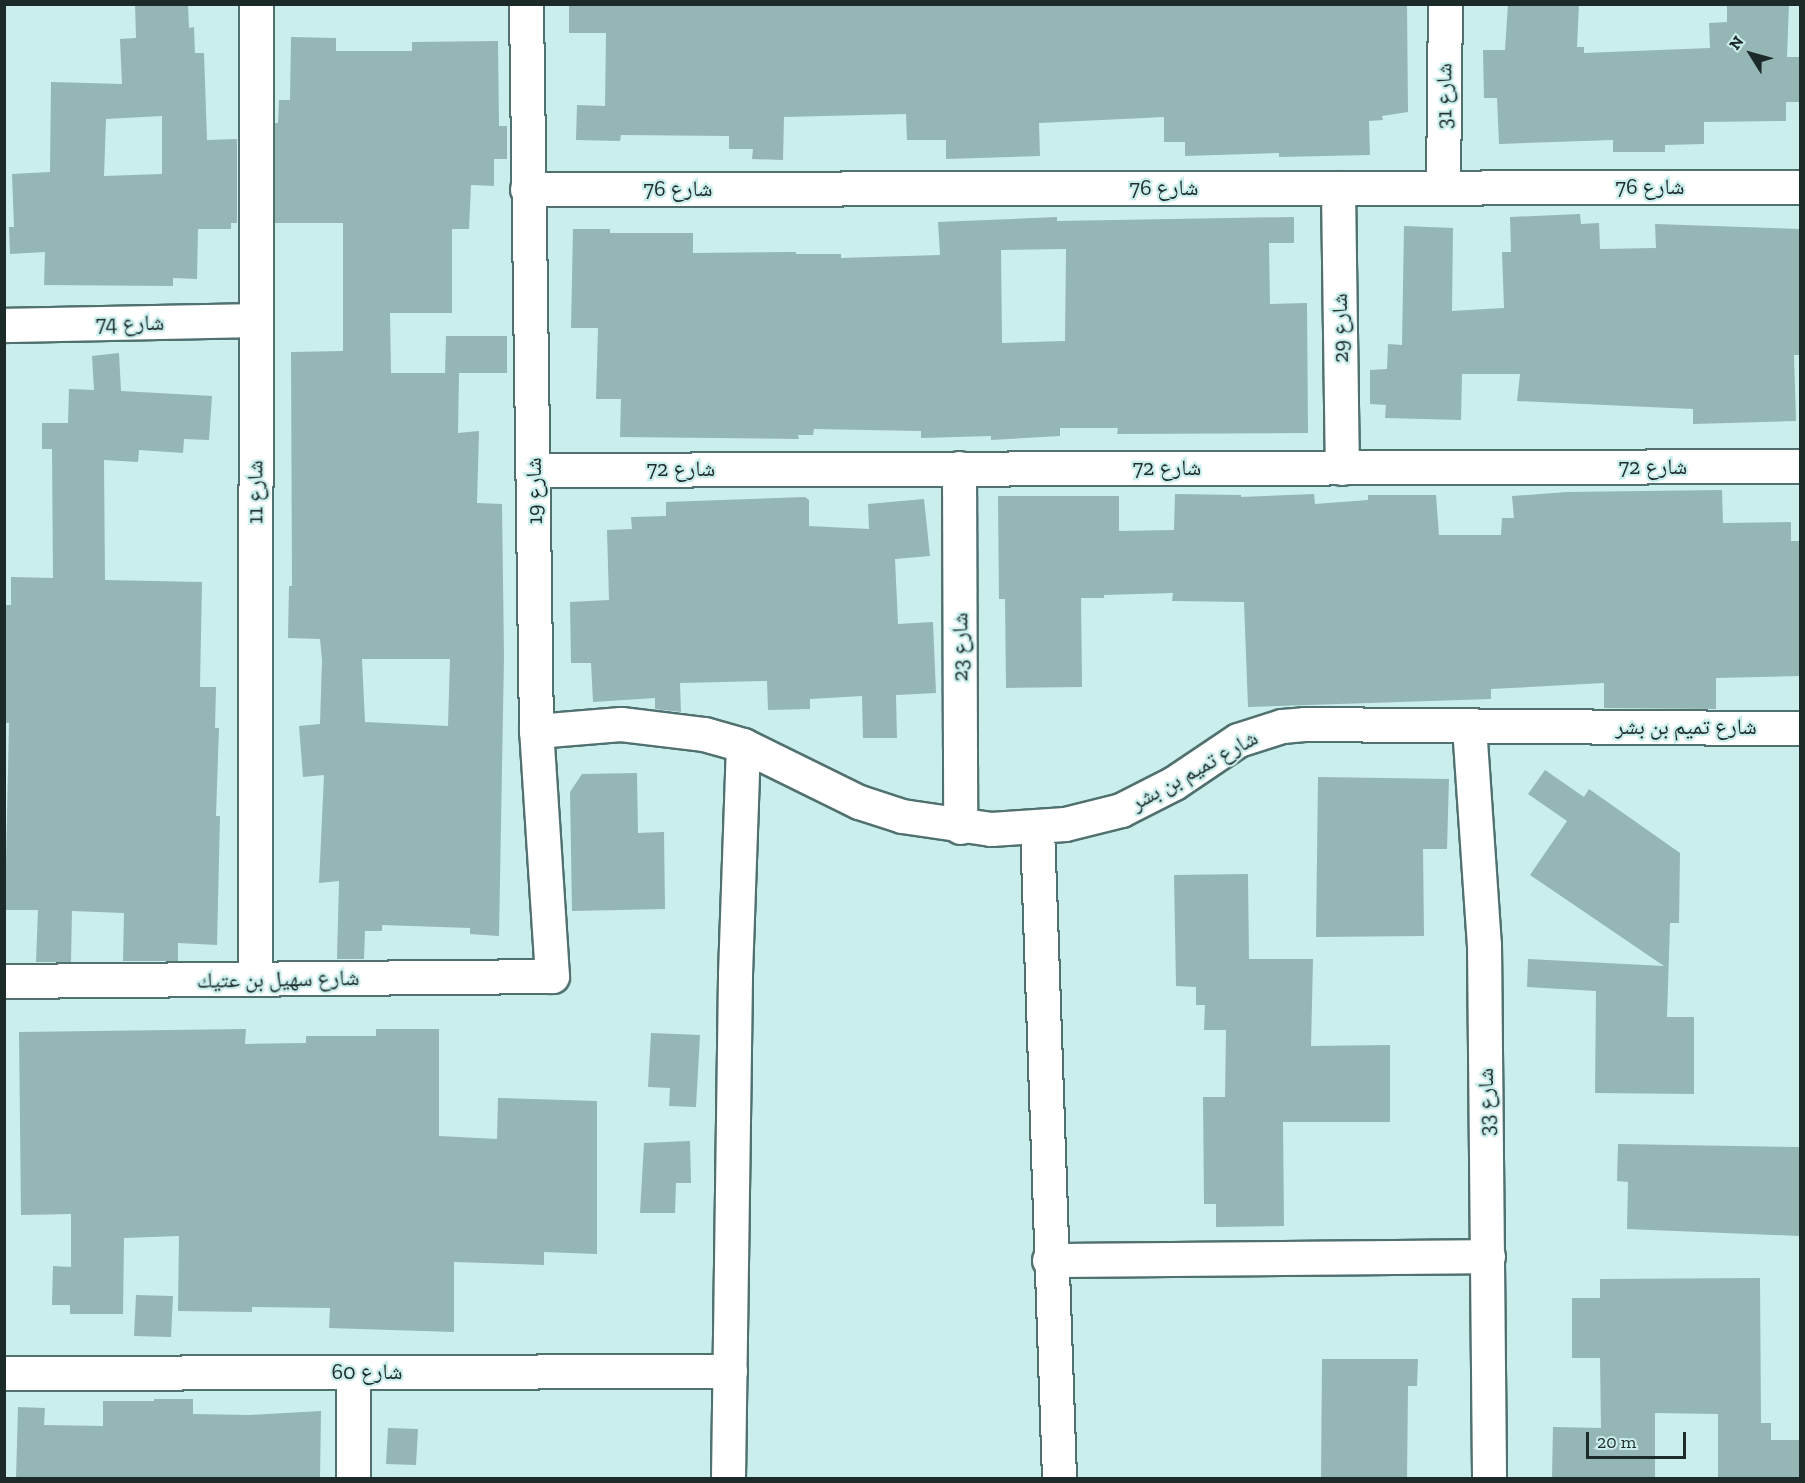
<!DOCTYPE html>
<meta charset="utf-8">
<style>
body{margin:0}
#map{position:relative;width:1805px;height:1483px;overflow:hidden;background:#caeeec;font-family:"Zilla Slab","Noto Naskh Arabic",serif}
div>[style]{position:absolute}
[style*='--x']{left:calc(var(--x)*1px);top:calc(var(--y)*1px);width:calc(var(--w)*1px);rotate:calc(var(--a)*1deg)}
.building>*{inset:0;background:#94b6b5}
.roads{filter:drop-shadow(2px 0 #517170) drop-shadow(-2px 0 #517170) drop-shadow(0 2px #517170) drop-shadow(0 -2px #517170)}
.street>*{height:33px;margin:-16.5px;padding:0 16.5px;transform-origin:16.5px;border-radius:16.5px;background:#fff}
span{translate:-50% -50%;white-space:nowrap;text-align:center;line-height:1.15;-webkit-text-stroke:4.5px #caeeec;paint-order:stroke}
.street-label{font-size:22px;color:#1d2a2a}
.frame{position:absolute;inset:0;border:6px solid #1d2a2a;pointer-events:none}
.north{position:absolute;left:1721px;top:24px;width:60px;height:60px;-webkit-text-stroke:4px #caeeec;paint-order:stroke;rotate:307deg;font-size:16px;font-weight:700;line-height:24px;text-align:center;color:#1d2a2a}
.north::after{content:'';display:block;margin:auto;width:21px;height:27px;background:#1d2a2a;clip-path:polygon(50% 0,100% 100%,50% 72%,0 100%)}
.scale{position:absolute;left:1586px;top:1432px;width:100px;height:27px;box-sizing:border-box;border:3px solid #1d2a2a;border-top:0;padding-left:8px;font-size:18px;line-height:21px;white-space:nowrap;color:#1d2a2a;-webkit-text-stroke:4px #caeeec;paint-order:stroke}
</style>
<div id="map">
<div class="building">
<i style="clip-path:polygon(evenodd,135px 4px,188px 4px,189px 28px,194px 27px,195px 53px,204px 53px,207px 140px,237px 139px,237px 223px,231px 223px,231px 229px,198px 229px,197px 279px,173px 278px,173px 286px,44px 285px,45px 252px,10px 254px,9px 227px,14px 227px,12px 174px,50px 172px,51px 82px,122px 84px,120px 39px,136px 38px,135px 4px,162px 116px,162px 174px,104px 176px,106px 119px,162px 116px)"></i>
<i style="clip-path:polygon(569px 4px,1407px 4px,1408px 112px,1382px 116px,1383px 120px,1369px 121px,1370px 155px,1279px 157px,1279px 153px,1185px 156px,1185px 142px,1164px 142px,1164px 117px,1039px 123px,1040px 156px,946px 159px,946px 140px,907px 140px,906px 114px,784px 117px,783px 160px,752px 159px,753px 149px,729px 149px,729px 136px,621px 135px,620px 141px,576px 140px,577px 105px,605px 106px,606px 33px,569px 33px)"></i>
<i style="clip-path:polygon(1508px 4px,1579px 4px,1577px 47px,1584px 47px,1584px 53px,1710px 48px,1709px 23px,1727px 22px,1727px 4px,1789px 4px,1787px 57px,1800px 57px,1800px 102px,1786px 102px,1786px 121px,1704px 122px,1704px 144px,1665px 145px,1665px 152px,1613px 152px,1613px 140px,1499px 144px,1497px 98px,1484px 98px,1483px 50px,1505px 50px)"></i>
<i style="clip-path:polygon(evenodd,291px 37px,336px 38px,336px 51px,412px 51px,412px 42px,498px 41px,499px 126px,507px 126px,507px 159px,494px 159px,494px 186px,471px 185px,469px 229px,452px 229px,452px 313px,390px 313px,391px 373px,445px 373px,446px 336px,507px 336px,507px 373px,459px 373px,458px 433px,479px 431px,477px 503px,502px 504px,504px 656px,499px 936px,470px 934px,470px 928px,382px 925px,382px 931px,365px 931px,364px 959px,337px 959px,339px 881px,319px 883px,324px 775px,303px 777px,299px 726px,320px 724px,322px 660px,320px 639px,288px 638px,289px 586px,292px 586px,291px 352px,343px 351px,343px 223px,275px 223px,275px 123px,278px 123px,279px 100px,290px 100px,291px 37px,362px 659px,450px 659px,448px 726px,365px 722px,362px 659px)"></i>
<i style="clip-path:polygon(1580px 214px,1581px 224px,1599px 223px,1600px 249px,1656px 248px,1655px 224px,1800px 229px,1800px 355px,1794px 355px,1796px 421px,1693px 424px,1693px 409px,1517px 401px,1520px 374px,1462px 374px,1461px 420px,1385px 418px,1386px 405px,1370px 404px,1370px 370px,1387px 369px,1388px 344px,1402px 345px,1404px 226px,1453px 228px,1452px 311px,1504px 308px,1502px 252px,1511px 252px,1510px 217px)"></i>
<i style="clip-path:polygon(evenodd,1057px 217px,1057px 221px,1294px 217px,1294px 243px,1269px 243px,1270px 304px,1307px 303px,1308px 433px,1117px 434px,1118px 428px,1060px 428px,1060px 436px,991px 440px,991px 436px,921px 438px,921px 431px,814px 429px,813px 435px,798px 435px,799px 439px,620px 437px,621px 399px,596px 399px,598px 328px,571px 328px,573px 229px,610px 229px,610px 233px,693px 233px,693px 253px,796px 252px,796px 254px,841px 254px,841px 258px,940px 255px,938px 222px,1057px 217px,1066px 249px,1065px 341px,1002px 343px,1001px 250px,1066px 249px)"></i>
<i style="clip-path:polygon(119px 353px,121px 391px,212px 396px,209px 440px,184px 439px,183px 453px,139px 450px,138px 462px,104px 460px,105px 580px,202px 582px,200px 687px,216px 687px,215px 728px,219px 728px,216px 816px,220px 816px,217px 945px,178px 943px,178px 961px,123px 961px,124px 913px,72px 911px,71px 962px,36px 962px,38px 910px,5px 910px,9px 723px,4px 723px,6px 605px,11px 605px,11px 577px,53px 578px,52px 449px,42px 449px,42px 423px,68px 423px,69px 389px,94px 390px,92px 356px)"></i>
<i style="clip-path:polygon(1722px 490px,1723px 523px,1791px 522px,1791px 541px,1800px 541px,1800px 676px,1716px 678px,1716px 709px,1604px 708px,1604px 683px,1491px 689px,1491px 699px,1248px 707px,1244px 602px,1172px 601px,1173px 593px,1104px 595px,1104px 598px,1081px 598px,1082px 687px,1006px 688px,1005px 599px,999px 599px,998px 496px,1119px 496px,1119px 531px,1174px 530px,1175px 494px,1241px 495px,1241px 497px,1314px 494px,1315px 504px,1368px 500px,1368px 495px,1436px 495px,1439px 535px,1501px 535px,1502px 518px,1514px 518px,1512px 496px,1567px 492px)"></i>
<i style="clip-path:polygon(805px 497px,809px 500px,809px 526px,869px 529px,868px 504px,924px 499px,930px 556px,895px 559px,898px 624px,933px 622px,936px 693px,896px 695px,897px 738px,863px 738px,862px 696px,810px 699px,810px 709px,768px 710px,767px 681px,680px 683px,681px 712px,655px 709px,655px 698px,593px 702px,591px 663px,571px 663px,570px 602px,609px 600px,607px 530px,632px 529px,631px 517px,666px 516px,666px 502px)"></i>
<i style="clip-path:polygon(1545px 770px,1584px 797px,1589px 789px,1680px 853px,1679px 923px,1670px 923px,1667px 1017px,1694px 1017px,1694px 1094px,1595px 1093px,1596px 991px,1527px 987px,1528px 959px,1664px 966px,1530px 875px,1567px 821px,1528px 794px)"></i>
<i style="clip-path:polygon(637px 773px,638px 833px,664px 832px,665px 909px,572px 911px,570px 792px,582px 774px)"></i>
<i style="clip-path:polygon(1318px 777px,1449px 779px,1447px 849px,1423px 849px,1424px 936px,1316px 937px)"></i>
<i style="clip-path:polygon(1248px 874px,1249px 959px,1313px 959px,1311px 1046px,1390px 1045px,1390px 1122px,1283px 1122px,1284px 1226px,1216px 1227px,1216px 1204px,1204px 1204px,1203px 1097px,1225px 1097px,1226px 1030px,1204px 1030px,1205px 1005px,1196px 1005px,1196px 987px,1176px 986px,1174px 875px)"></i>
<i style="clip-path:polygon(246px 1029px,245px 1044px,306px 1043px,306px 1036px,376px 1036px,376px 1029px,439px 1029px,439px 1136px,497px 1139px,498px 1098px,597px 1101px,597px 1254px,544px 1252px,544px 1265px,454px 1262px,454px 1332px,329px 1328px,330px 1308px,252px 1307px,252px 1312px,178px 1311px,179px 1236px,124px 1238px,123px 1314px,70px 1314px,70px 1305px,52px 1305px,53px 1266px,71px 1267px,71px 1214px,21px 1215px,19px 1032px)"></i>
<i style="clip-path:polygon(651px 1033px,700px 1035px,696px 1107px,669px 1106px,670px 1088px,648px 1087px)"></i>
<i style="clip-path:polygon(690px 1141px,691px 1183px,676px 1183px,675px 1213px,640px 1213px,644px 1143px)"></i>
<i style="clip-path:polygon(1618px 1144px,1800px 1147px,1800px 1236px,1627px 1229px,1628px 1182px,1617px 1181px)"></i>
<i style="clip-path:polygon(1760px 1278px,1761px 1423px,1771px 1423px,1771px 1440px,1800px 1440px,1800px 1479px,1718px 1479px,1718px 1414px,1655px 1413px,1655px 1479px,1552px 1479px,1553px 1427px,1601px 1428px,1600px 1358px,1572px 1358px,1572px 1298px,1600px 1298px,1600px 1279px)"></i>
<i style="clip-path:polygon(136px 1295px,173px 1296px,171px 1337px,134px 1336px)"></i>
<i style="clip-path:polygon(1322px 1359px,1418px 1359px,1417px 1386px,1408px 1386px,1407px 1479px,1321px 1479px)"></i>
<i style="clip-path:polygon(154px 1399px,193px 1399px,193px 1414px,249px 1415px,321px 1411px,320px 1479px,16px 1479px,18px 1407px,45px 1408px,44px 1425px,103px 1426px,103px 1401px,154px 1401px)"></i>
<i style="clip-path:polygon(388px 1428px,418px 1429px,416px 1465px,386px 1464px)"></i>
</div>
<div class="roads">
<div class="street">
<i style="--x:1338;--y:188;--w:280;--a:89.2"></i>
<i style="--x:1443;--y:188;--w:184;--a:-89.4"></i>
<i style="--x:527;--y:189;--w:1273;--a:-0.09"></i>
<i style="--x:4;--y:325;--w:251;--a:-1.1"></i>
<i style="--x:959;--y:468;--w:359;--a:89.8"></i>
<i style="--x:534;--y:470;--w:1266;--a:-0.18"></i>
<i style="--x:1469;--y:726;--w:219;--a:86.1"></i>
<i style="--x:1484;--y:944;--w:534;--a:89.46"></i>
<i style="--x:536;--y:731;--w:85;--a:-4.7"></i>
<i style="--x:621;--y:724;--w:84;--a:6.9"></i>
<i style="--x:704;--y:734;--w:41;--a:15.8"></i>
<i style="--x:743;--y:745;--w:129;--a:26.2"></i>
<i style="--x:859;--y:802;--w:45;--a:18"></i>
<i style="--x:902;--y:816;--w:90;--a:8.3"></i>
<i style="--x:991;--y:829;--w:74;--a:-3.9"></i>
<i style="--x:1065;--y:824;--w:58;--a:-14"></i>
<i style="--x:1121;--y:810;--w:59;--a:-27"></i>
<i style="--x:1174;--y:783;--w:77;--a:-33.9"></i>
<i style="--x:1238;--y:740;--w:46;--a:-17.7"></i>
<i style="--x:1282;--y:726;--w:22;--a:-5"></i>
<i style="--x:1304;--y:724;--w:496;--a:0.5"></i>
<i style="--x:1037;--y:828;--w:650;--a:88.06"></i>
<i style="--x:255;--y:979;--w:975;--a:-89.94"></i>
<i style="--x:4;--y:981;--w:548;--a:-0.52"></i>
<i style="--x:552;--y:976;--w:246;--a:-93.7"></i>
<i style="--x:536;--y:731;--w:727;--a:-90.79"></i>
<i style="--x:1049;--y:1260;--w:439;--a:-0.5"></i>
<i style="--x:4;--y:1373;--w:726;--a:-0.16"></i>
<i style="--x:353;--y:1478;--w:106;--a:-90"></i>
<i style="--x:728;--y:1478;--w:504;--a:-89.2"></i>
<i style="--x:735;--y:974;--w:229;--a:-88"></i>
</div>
</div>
<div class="street-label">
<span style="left:1444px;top:96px;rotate:-90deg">شارع 31</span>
<span style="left:1650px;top:187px">شارع 76</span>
<span style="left:1164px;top:188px">شارع 76</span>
<span style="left:678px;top:189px">شارع 76</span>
<span style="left:130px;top:323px;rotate:-1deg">شارع 74</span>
<span style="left:1340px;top:328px;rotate:-91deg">شارع 29</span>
<span style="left:1653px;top:467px">شارع 72</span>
<span style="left:1167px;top:468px">شارع 72</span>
<span style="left:681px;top:469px">شارع 72</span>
<span style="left:534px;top:491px;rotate:-91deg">شارع 19</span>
<span style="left:255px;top:492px;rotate:-90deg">شارع 11</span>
<span style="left:960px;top:647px;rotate:-90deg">شارع 23</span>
<span style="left:1686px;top:727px">شارع تميم بن بشر</span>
<span style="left:1194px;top:770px;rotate:-29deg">شارع تميم بن بشر</span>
<span style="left:278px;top:979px;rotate:-1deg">شارع سهيل بن عتيك</span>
<span style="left:1486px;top:1102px;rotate:-91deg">شارع 33</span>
<span style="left:367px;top:1372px">شارع 60</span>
</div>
<div class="frame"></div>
<div class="north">N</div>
<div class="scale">20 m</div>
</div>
